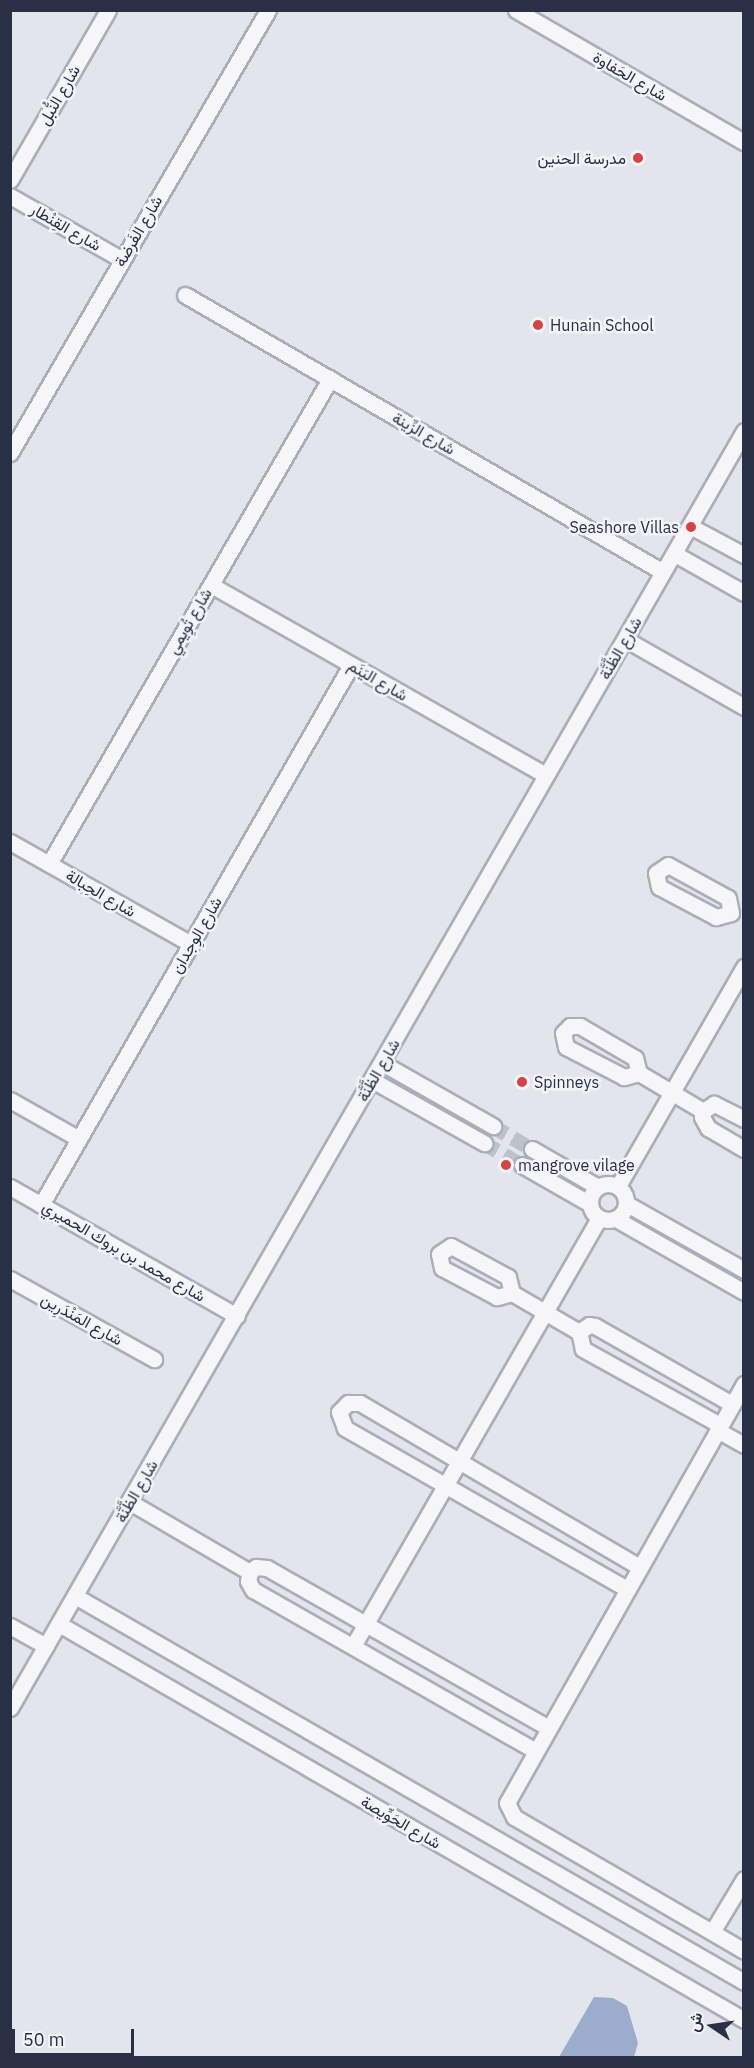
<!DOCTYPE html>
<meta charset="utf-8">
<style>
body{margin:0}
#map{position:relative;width:754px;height:2068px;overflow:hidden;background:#e2e5eb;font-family:"IBM Plex Sans",Vazirmatn,sans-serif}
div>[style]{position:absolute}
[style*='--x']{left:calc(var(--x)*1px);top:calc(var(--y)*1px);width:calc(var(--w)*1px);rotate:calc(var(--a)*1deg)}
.water>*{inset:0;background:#9caccd}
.minor-tunnel>*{height:15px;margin-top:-7.5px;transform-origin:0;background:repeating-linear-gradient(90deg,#bdc1ca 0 15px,transparent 0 23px)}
.roads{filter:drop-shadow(2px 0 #aaaeb9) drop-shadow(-2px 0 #aaaeb9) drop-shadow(0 2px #aaaeb9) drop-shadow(0 -2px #aaaeb9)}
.minor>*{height:15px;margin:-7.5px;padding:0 7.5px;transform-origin:7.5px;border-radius:7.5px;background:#f6f6f9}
.minor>.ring{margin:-7.5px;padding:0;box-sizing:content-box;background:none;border:15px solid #f6f6f9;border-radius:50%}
.dots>*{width:16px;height:16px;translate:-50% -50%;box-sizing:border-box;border:3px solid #f2f4f8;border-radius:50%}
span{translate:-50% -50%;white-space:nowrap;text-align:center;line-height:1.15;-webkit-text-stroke:5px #f2f4f8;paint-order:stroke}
.street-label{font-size:16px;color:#292f45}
.poi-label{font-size:16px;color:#292f45}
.right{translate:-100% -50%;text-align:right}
.left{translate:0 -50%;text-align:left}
.frame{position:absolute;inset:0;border:12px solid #292f45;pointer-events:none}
.north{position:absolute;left:682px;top:1996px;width:60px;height:60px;-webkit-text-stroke:4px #f2f4f8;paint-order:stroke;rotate:283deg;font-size:16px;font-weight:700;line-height:24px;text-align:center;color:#292f45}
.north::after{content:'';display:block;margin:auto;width:21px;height:27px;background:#292f45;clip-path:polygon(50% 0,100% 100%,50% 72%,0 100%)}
.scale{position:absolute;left:12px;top:2029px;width:122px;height:27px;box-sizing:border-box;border:3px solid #292f45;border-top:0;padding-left:8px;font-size:18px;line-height:21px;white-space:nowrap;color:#292f45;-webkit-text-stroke:4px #f2f4f8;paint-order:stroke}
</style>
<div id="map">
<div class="water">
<i style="clip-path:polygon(594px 1997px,613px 1998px,627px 2006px,638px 2043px,634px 2057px,559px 2057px)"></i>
</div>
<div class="minor-tunnel">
<i style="--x:493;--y:1126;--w:45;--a:30.5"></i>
<i style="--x:484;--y:1143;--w:44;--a:30.1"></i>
</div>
<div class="roads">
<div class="minor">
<i style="--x:516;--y:10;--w:263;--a:30.1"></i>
<i style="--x:10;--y:180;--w:196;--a:-60"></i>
<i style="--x:10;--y:196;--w:128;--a:29.6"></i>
<i style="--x:185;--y:295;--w:552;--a:30.09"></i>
<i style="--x:10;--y:453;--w:513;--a:-59.78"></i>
<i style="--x:690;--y:526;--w:61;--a:28.2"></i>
<i style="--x:675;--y:554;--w:79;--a:29.5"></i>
<i style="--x:211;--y:585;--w:385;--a:29.6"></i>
<i style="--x:625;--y:639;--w:137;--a:29.7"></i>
<i style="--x:10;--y:842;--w:208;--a:29.4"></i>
<i style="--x:49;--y:864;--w:561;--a:-59.91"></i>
<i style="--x:668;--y:865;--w:68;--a:28.8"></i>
<i style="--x:728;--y:898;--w:15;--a:79"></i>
<i style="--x:731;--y:913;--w:16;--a:165"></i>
<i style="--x:716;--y:917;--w:64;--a:-152.2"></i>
<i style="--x:659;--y:887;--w:14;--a:-102"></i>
<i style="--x:656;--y:873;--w:14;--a:-34"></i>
<i style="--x:570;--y:1026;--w:10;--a:0"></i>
<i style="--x:580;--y:1026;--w:64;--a:30.2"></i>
<i style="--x:635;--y:1058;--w:16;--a:75"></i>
<i style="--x:639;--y:1073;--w:16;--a:165"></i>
<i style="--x:624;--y:1077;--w:65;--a:-152.7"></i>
<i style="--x:566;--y:1047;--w:14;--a:-102"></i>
<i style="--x:563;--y:1033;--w:10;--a:-45"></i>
<i style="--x:382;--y:1063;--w:128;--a:29.6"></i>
<i style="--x:639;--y:1073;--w:74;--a:30.7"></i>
<i style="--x:372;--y:1080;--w:129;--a:29.4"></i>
<i style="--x:10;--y:1100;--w:79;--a:29.5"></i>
<i style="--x:744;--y:1119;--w:34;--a:-153"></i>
<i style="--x:714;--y:1104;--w:13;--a:148"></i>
<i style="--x:703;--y:1111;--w:6;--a:99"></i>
<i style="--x:702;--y:1117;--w:13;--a:61"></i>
<i style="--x:708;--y:1128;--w:42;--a:30.3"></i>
<i style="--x:532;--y:1149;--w:76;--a:29.9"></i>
<i style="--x:522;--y:1165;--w:78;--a:29.8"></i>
<i class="ring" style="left:590px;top:1184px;width:21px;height:21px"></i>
<i style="--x:618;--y:1186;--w:253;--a:-60.1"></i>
<i style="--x:10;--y:1187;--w:261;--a:29.6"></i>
<i style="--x:627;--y:1204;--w:134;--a:29.4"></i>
<i style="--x:41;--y:1205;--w:623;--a:-60.14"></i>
<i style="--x:616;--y:1219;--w:147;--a:29.7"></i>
<i style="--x:451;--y:1246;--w:65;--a:28.5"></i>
<i style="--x:508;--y:1277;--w:16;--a:76"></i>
<i style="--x:512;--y:1293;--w:16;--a:165"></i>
<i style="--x:497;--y:1297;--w:62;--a:-152.2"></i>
<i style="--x:442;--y:1268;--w:14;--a:-102"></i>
<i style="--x:439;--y:1254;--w:14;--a:-34"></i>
<i style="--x:10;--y:1279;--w:165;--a:29.1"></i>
<i style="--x:512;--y:1293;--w:78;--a:30.2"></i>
<i style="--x:744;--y:1384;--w:481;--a:119.5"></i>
<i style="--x:507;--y:1803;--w:16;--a:63"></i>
<i style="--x:514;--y:1817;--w:266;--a:30.2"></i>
<i style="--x:720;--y:1425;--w:157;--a:-151"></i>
<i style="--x:583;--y:1349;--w:17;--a:-103"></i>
<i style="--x:579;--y:1332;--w:12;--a:-35"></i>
<i style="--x:589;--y:1325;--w:6;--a:9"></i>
<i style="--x:595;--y:1326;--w:158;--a:29.7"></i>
<i style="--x:717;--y:1430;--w:31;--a:29"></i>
<i style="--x:130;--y:1502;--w:139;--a:30.3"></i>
<i style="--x:627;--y:1589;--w:325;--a:-150.3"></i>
<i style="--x:345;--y:1428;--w:17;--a:-111"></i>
<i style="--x:339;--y:1412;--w:13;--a:-45"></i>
<i style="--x:348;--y:1403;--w:12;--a:0"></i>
<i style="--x:360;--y:1403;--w:324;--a:30.4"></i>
<i style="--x:75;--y:1596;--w:772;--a:29.98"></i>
<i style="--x:59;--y:1624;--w:791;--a:30.03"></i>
<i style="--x:10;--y:1626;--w:41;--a:29.1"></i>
<i style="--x:353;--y:1646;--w:494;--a:-60.1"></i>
<i style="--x:10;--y:1708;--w:1473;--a:-60.11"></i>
<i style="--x:534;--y:1750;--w:323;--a:-150.3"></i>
<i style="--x:253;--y:1590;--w:10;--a:-119"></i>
<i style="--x:248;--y:1581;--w:9;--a:-77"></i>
<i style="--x:250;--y:1572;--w:8;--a:-40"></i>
<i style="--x:256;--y:1567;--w:11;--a:5"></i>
<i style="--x:267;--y:1568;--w:322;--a:29.6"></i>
<i style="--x:712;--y:1932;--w:62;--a:-58.9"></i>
</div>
</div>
<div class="dots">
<i style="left:638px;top:158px;background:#d54342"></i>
<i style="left:538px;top:325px;background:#d54342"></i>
<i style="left:691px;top:527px;background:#d54342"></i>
<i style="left:522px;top:1082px;background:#d54342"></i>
<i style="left:506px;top:1165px;background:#d54342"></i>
</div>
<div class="street-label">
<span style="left:630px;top:76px;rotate:30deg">شارع الحَفاوة</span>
<span style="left:59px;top:95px;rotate:-60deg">شارع النُّبل</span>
<span style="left:66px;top:227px;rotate:30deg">شارع القِنْطار</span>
<span style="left:138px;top:231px;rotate:-60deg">شارع الفَرضة</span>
<span style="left:424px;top:433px;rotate:30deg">شارع الزِّينة</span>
<span style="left:189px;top:621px;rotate:-60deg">شارع تُوِيمي</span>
<span style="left:620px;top:648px;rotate:-60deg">شارع الظَّنَّة</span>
<span style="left:378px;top:680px;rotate:30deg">شارع اليَنَم</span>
<span style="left:101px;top:893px;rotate:30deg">شارع الحِبالة</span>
<span style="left:196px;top:935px;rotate:-60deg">شارع الوِجدان</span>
<span style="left:378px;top:1070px;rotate:-60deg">شارع الظَّنَّة</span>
<span style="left:124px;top:1251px;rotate:30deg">شارع محمد بن بروك الحميري</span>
<span style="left:82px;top:1319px;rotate:29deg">شارع المَنْدَرِين</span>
<span style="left:136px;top:1491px;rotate:-60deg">شارع الظَّنَّة</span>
<span style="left:401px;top:1822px;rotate:30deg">شارع الحَوِّيصة</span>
</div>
<div class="poi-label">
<span class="right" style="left:626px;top:158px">مدرسة الحنين</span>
<span class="left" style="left:550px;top:325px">Hunain School</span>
<span class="right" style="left:679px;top:527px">Seashore Villas</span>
<span class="left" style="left:534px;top:1082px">Spinneys</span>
<span class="left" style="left:518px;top:1165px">mangrove vilage</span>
</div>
<div class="frame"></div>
<div class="north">ش</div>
<div class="scale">50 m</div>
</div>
